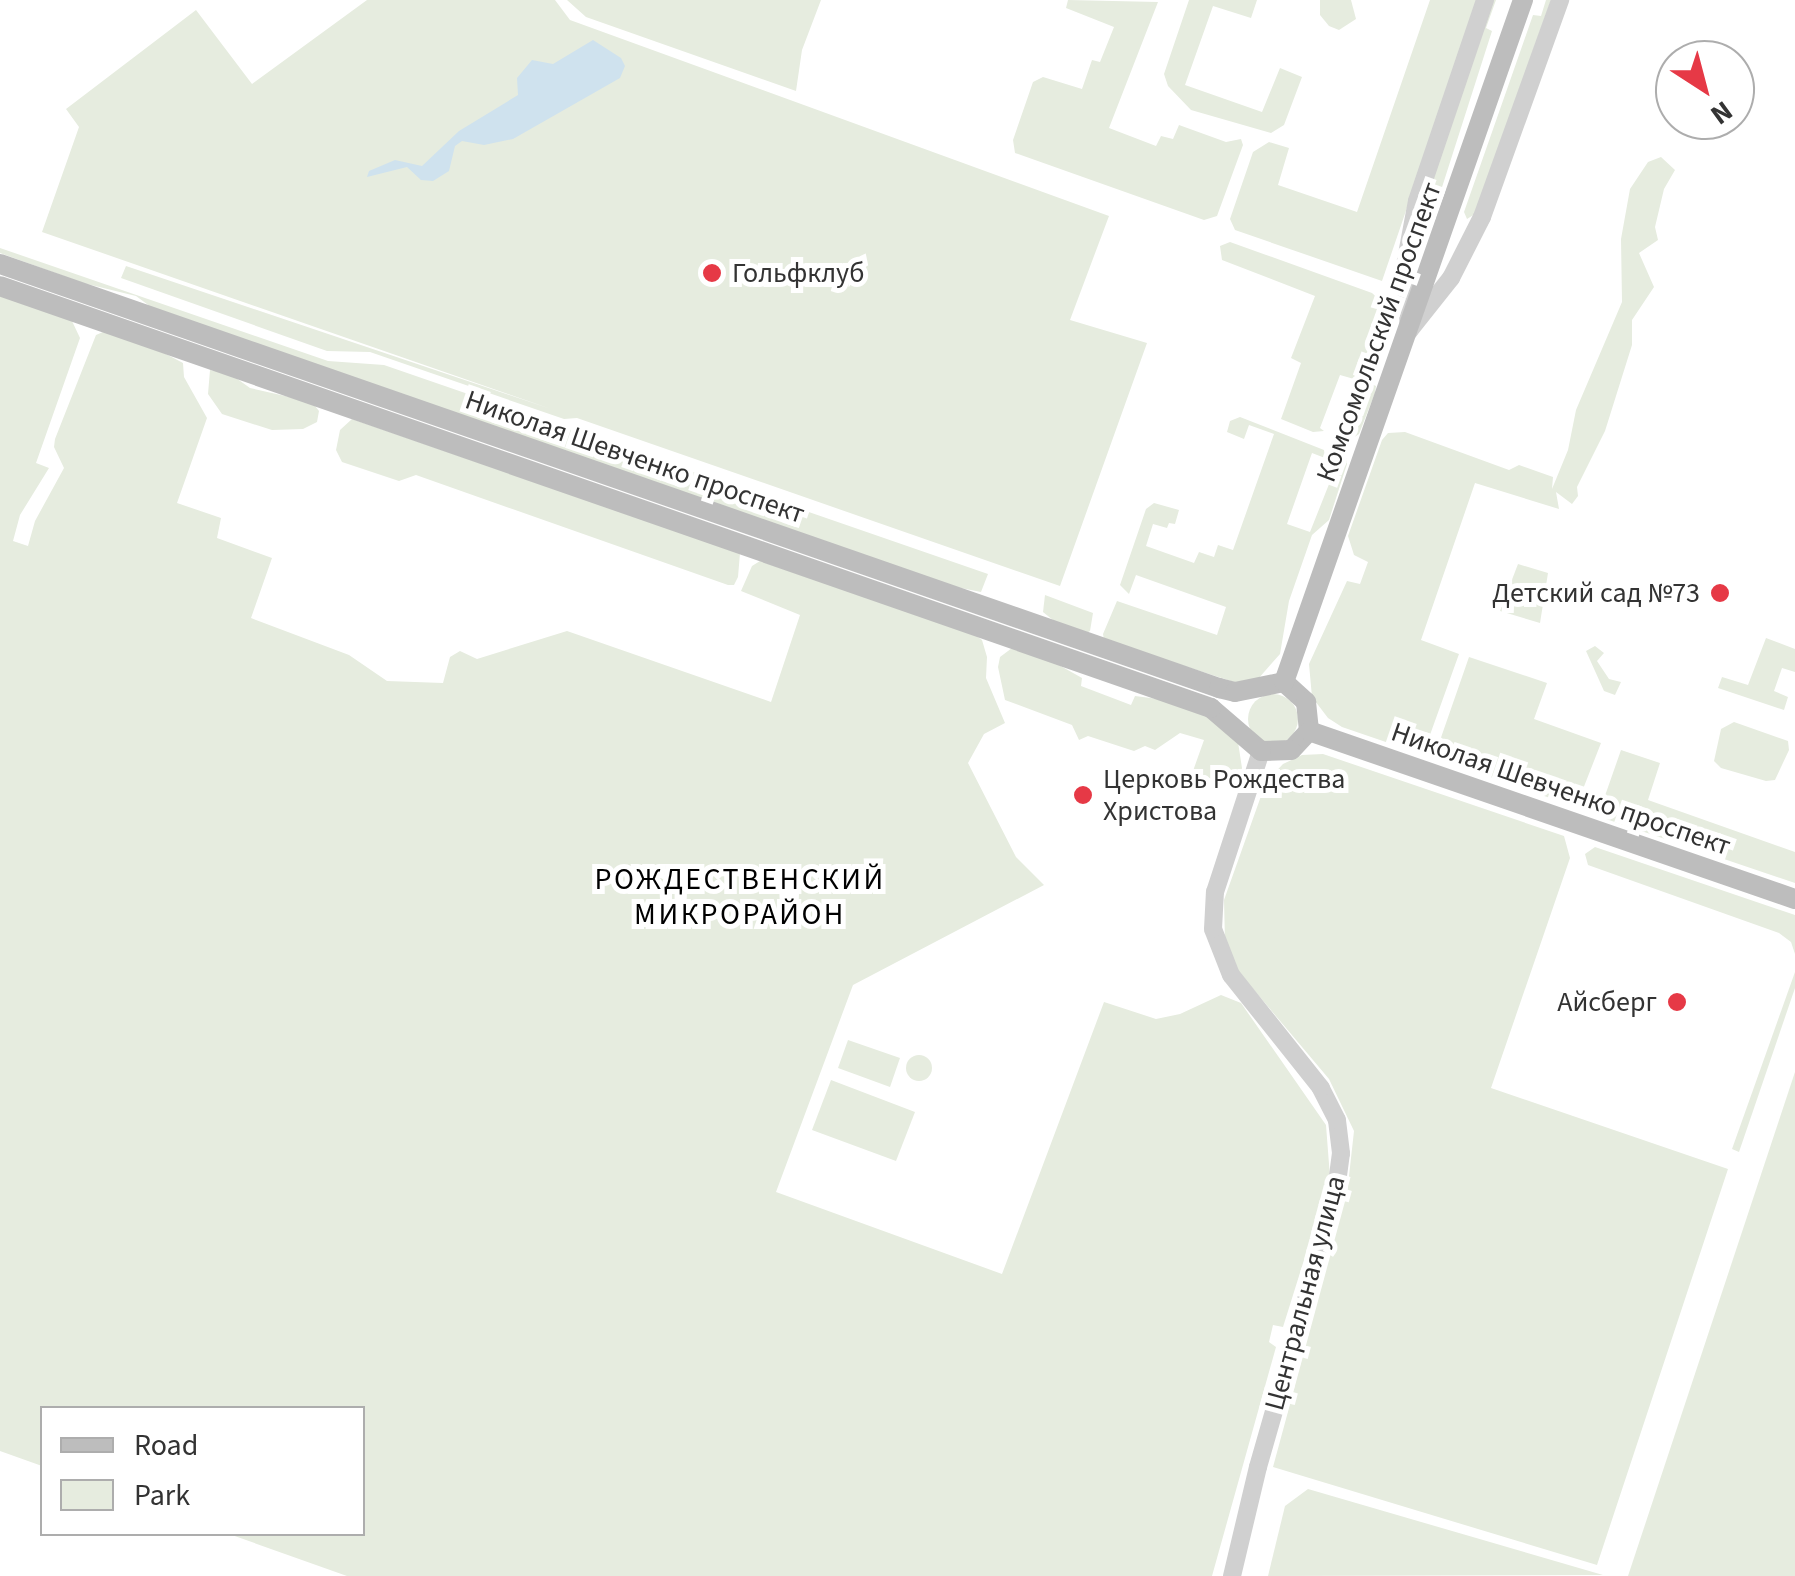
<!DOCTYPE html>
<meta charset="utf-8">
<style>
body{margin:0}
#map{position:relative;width:1795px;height:1576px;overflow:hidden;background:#fff;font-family:"Source Sans 3",sans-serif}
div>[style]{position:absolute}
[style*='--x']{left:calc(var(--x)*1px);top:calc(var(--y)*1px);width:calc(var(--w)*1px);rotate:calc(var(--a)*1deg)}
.green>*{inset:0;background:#e6ecdf}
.round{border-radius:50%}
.water>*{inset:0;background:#cfe2ee}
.tertiary>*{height:18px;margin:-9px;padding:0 9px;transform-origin:9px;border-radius:9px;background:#d0d0d0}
.secondary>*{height:20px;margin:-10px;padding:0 10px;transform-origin:10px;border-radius:10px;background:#bdbdbd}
.dots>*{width:28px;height:28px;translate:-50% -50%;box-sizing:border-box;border:5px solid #fff;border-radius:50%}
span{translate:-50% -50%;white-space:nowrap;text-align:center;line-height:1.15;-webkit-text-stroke:10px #fff;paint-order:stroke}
.poi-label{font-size:28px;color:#333}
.left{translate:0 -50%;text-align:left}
.right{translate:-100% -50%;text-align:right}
.street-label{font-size:28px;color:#333}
.neighbourhood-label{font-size:30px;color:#000;letter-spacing:2.5px}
.legend{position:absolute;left:40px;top:1406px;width:325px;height:130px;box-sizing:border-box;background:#fff;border:2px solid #adadad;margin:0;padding:12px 18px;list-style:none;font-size:30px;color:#333}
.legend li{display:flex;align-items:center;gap:20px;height:50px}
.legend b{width:50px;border:2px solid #adadad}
.north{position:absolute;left:1655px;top:40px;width:100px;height:100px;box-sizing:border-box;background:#fff;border:2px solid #adadad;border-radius:50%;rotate:144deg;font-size:28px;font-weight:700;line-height:40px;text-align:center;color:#333}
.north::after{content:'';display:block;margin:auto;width:35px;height:45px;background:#e63946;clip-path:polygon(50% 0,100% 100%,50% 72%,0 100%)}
</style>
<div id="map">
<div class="green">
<i style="clip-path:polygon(367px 0,555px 0,570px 20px,1109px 216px,1070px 320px,1147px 343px,1060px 586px,577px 418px,564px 419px,370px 352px,327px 351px,121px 278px,126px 266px,551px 409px,42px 232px,79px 127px,66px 109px,196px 10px,252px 84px)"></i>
<i style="clip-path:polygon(567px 0,821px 0,802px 50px,796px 91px,586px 17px)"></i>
<i style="clip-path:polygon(1068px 0,1158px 2px,1109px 128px,1156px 146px,1161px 136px,1173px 139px,1179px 125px,1226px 142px,1241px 139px,1243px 145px,1217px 216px,1204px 220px,1015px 153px,1013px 140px,1033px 82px,1043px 77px,1082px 89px,1092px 60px,1100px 62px,1114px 27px,1066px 8px)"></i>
<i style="clip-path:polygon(1189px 0,1257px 0,1251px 18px,1213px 6px,1185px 85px,1262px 112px,1280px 68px,1302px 77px,1284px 125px,1271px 133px,1191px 110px,1168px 86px,1164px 74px)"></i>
<i style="clip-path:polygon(1320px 0,1351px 0,1356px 19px,1339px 30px,1329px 26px,1320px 15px)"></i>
<i style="clip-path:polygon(1430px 0,1478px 0,1382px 281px,1235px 230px,1230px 219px,1253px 152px,1269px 142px,1289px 148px,1278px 185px,1357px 212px)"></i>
<i style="clip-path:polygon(1492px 0,1496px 0,1486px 28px,1492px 31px,1436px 206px,1429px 209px,1423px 200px)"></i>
<i style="clip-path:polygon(1546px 0,1551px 0,1475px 214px,1467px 219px,1464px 212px,1533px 15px,1541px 16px)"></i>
<i style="clip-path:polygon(1661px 157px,1675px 170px,1664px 189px,1655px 227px,1658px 240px,1639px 253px,1654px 287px,1632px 320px,1632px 345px,1605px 431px,1577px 487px,1578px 496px,1572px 504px,1556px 492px,1559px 509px,1475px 483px,1421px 640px,1459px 654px,1426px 746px,1415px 752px,1342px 727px,1328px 718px,1312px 697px,1309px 664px,1347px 581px,1360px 584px,1368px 562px,1354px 555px,1348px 536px,1382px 440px,1388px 433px,1405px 432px,1509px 470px,1519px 465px,1553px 477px,1552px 489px,1568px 450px,1576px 410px,1622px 302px,1621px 239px,1630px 189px,1648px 162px)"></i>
<i style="clip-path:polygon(1230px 242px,1372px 293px,1383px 303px,1380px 347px,1354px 379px,1340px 375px,1320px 428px,1324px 431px,1313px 432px,1281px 419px,1301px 363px,1291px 358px,1315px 296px,1222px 260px,1220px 246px)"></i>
<i style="clip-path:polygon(0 248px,328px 361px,384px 365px,988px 574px,981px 592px,956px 587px,151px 307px,136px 296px,83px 283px,0 253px)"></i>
<i style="clip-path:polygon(0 294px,72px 321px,80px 338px,36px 463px,49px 468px,20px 515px,13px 541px,28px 546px,35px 521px,64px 468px,54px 447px,55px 439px,96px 335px,103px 332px,147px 344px,183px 363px,184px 377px,207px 418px,177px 503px,221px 518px,217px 538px,272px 558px,251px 618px,349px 655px,387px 681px,443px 683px,450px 657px,460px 651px,477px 659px,567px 631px,771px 702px,800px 615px,741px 591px,752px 566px,760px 561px,974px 634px,982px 640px,987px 657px,986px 678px,1005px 723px,984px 734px,968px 763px,1016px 857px,1044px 885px,853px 985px,776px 1192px,1002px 1274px,1104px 1002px,1156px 1019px,1180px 1014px,1221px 995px,1241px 1003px,1326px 1125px,1330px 1177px,1283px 1327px,1273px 1325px,1269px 1342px,1276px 1347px,1212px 1576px,347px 1576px,229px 1534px,362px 1534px,362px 1408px,42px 1408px,42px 1466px,0 1451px)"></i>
<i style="clip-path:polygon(210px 370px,229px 373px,250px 388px,312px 402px,319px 411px,317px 422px,303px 429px,272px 430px,222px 414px,208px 394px)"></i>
<i style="clip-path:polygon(1369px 383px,1376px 386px,1375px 393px,1359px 434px,1347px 442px,1345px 435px)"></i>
<i style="clip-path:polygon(1240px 417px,1324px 450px,1325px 458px,1312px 453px,1287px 524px,1310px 532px,1341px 454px,1347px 457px,1347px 464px,1329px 520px,1312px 535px,1289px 601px,1280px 654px,1258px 679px,1237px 683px,1104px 640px,1103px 634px,1117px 601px,1217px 635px,1226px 607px,1136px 575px,1129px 594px,1120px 585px,1146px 509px,1154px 503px,1179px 510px,1175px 524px,1169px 523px,1167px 528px,1153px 524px,1146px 546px,1194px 563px,1199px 552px,1214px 557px,1218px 545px,1233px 550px,1274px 434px,1249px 425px,1244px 439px,1227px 432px,1230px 421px)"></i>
<i style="clip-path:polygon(352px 419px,740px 553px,738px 577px,734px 585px,728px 585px,416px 475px,399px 481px,342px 462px,336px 450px,340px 430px)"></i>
<i style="clip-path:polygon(1518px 564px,1548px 573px,1540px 623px,1500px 611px)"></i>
<i style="clip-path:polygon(1045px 595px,1093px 613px,1090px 631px,1085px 634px,1059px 625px,1043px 612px)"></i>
<i style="clip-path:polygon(1766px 638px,1795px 649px,1795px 672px,1782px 668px,1774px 691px,1788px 697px,1784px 710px,1718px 688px,1722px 677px,1748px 685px)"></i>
<i style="clip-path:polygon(1595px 646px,1604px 653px,1597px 661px,1609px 679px,1621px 682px,1615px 695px,1604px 691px,1586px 651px)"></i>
<i style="clip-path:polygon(1012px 648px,1050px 660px,1082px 678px,1081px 686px,1131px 705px,1135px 696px,1166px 700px,1212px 717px,1238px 742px,1242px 768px,1238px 784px,1226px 785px,1193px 771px,1204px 740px,1180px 733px,1155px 750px,1145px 746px,1134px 751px,1088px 736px,1079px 740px,1072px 725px,1005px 700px,998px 667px,1000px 657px)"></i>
<i style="clip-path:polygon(1469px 657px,1547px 683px,1534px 719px,1601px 743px,1576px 807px,1441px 760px,1437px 749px)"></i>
<i class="round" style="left:1248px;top:694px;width:50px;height:50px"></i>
<i style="clip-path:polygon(1734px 722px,1788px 741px,1789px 750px,1775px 780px,1766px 781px,1721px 768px,1714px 761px,1721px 729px)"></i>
<i style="clip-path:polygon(1621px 750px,1660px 763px,1648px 800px,1795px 852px,1795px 883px,1606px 819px,1600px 810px)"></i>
<i style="clip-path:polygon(1323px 754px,1564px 836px,1570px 858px,1491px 1088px,1728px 1169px,1597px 1565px,1273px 1467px,1347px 1194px,1354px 1131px,1329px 1079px,1238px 971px,1225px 942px,1224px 900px,1266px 782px,1283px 764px,1302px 755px)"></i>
<i style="clip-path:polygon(1595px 847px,1795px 915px,1795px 954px,1791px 942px,1779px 933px,1588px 865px,1585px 854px)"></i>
<i style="clip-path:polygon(1795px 972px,1795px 988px,1739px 1152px,1732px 1149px)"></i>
<i style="clip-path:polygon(848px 1040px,900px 1058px,890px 1087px,838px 1068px)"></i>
<i class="round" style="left:906px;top:1055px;width:26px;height:26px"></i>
<i style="clip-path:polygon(1795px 1072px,1795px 1576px,1628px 1576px)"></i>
<i style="clip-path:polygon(831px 1080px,915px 1112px,896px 1161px,812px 1130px)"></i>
<i style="clip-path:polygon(1308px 1489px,1603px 1575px,1268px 1576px,1285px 1506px)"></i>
</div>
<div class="water">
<i style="clip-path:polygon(593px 40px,621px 58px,625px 66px,620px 78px,513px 139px,484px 145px,462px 141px,455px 146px,449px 171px,433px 181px,421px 180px,407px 167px,367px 177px,369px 171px,395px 160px,422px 166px,459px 131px,518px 95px,517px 78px,532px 60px,553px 64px)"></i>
</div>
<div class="tertiary">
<i style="--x:1409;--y:331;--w:68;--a:-51.6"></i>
<i style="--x:1451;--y:278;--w:68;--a:-63.1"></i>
<i style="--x:1482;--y:217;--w:231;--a:-70.2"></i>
<i style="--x:1409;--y:331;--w:66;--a:-93.5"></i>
<i style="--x:1405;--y:265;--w:65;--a:-79.4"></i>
<i style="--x:1417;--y:201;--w:212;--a:-71.3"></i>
<i style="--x:1232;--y:1576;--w:112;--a:-76.6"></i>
<i style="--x:1258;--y:1467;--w:280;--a:-74"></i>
<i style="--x:1335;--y:1198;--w:45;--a:-82.4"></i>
<i style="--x:1341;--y:1153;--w:33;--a:-97"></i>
<i style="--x:1337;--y:1120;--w:36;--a:-117"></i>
<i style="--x:1321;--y:1088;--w:144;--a:-128.5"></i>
<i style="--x:1231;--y:975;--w:49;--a:-111.4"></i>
<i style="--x:1213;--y:929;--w:37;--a:-87"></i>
<i style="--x:1215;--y:892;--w:148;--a:-71.9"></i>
</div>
<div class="secondary">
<i style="--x:0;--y:264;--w:1291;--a:19.18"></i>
<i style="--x:1219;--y:688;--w:16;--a:14"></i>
<i style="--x:1235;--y:692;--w:50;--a:-11.5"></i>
<i style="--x:1284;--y:682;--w:30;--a:42"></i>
<i style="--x:1306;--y:702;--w:29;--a:84"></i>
<i style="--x:1309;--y:731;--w:26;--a:133"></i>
<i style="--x:1291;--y:750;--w:30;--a:178"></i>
<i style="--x:1261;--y:751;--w:66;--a:-139.3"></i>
<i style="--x:1211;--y:708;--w:1282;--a:-160.79"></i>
<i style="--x:1284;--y:682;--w:723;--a:-70.69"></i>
<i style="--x:1309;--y:731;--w:514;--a:19.07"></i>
</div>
<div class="dots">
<i style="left:712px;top:273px;background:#e63946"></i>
<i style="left:1720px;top:593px;background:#e63946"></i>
<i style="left:1083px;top:795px;background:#e63946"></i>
<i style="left:1677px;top:1002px;background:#e63946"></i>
</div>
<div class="poi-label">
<span class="left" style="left:732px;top:273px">Гольфклуб</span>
<span class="right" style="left:1700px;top:593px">Детский сад №73</span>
<span class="left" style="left:1103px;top:795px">Церковь Рождества<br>Христова</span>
<span class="right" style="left:1657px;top:1002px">Айсберг</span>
</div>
<div class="street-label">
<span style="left:1379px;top:332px;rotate:-70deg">Комсомольский проспект</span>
<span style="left:635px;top:457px;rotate:19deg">Николая Шевченко проспект</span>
<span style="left:1561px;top:789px;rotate:19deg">Николая Шевченко проспект</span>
<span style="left:1305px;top:1293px;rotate:-75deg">Центральная улица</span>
</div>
<div class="neighbourhood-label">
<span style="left:740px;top:897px">РОЖДЕСТВЕНСКИЙ<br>МИКРОРАЙОН</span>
</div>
<ul class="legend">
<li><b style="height:12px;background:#bdbdbd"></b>Road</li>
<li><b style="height:28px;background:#e6ecdf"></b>Park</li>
</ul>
<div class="north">N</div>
</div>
